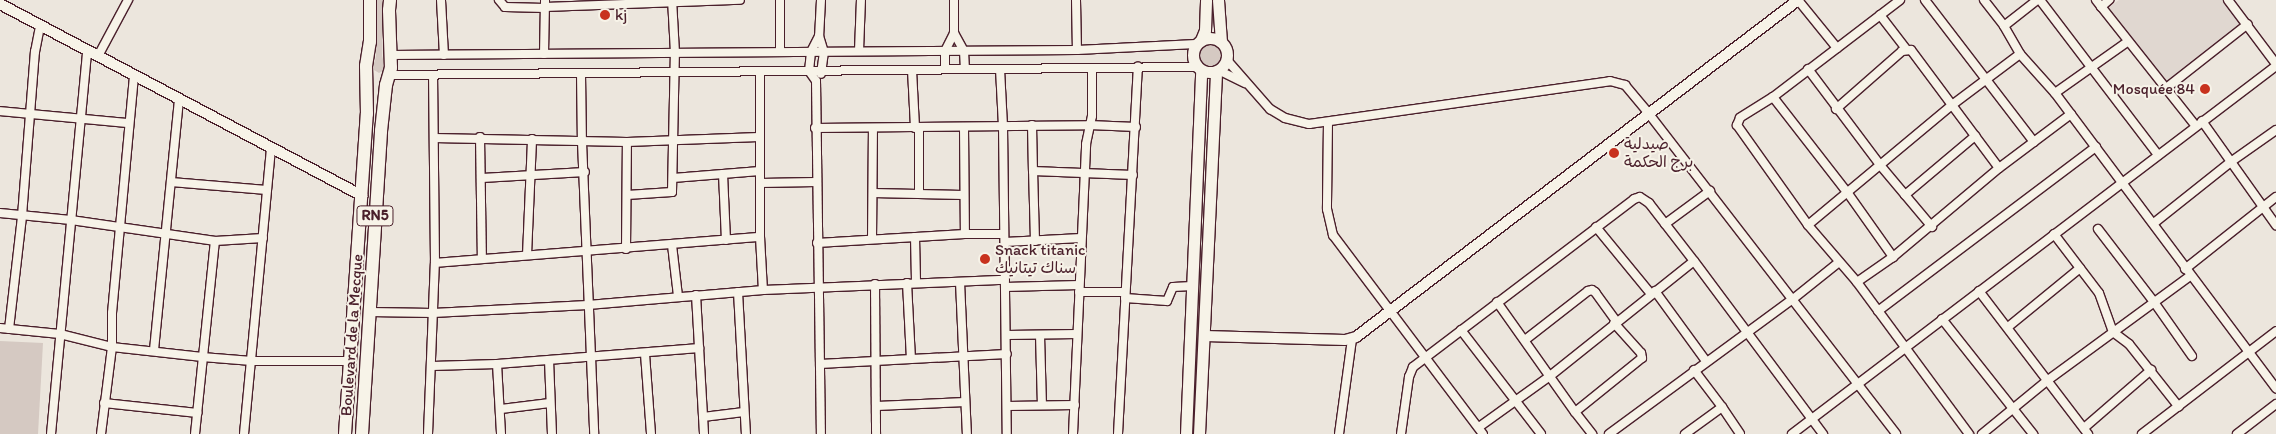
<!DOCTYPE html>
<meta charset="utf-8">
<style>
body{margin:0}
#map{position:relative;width:2276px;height:434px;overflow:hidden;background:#ece6dd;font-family:Itim,"Playpen Sans Arabic",sans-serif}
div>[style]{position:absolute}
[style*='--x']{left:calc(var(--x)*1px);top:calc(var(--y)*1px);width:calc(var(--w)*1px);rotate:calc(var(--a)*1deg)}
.built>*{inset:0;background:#e0d7d0}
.green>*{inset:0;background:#d5c9c2}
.round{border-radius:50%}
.roads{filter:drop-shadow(1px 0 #4a1f2b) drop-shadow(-1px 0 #4a1f2b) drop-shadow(0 1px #4a1f2b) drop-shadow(0 -1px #4a1f2b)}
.minor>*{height:8px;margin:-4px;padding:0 4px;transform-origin:4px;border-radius:4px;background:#f7f3e8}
.tertiary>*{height:10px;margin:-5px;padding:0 5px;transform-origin:5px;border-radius:5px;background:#f7f3e8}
.secondary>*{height:11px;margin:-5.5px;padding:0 5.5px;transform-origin:5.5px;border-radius:5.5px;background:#f7f3e8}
.secondary>.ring{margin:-5.5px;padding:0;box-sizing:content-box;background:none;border:11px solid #f7f3e8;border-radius:50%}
.primary>*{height:12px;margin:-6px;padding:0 6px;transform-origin:6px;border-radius:6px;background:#f7f3e8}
.dots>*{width:14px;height:14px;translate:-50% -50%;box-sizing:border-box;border:2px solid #f7f3e8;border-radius:50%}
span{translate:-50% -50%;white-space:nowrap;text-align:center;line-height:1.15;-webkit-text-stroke:4px #f7f3e8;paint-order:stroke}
.shield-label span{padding:1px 4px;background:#f7f3e8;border:1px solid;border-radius:4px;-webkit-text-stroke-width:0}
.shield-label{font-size:15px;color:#4a1f2b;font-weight:700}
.poi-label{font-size:16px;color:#4a1f2b}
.left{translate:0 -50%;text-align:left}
.right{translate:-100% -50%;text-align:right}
.street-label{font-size:16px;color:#4a1f2b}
</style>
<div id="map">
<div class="built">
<i style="clip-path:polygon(2119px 0,2222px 0,2243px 26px,2166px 84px,2107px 9px)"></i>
</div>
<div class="green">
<i style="clip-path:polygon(377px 0,384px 0,382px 56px,385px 66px,384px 70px,379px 73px,374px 70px,373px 66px,376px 57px)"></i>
<i class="round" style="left:1199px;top:42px;width:26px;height:26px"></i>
<i style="clip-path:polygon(0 341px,43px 343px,38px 434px,0 434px)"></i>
</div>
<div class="roads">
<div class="minor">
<i style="--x:441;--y:0;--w:55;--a:86.9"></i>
<i style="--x:499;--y:0;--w:9;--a:49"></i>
<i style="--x:505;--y:7;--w:40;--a:1.4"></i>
<i style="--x:780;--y:0;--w:52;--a:90"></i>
<i style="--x:821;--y:0;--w:36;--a:93"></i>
<i style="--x:819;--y:36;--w:17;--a:73"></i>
<i style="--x:824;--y:52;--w:22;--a:98"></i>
<i style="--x:1076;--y:0;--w:50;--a:88.9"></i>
<i style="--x:1798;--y:0;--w:62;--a:50.9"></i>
<i style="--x:1900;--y:0;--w:160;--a:142.6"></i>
<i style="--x:1773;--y:97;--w:39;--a:148"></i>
<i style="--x:1740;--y:118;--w:8;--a:113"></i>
<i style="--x:1737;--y:125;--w:123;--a:54.6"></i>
<i style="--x:1808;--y:225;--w:75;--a:49.3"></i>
<i style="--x:1857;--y:282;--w:189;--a:53.6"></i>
<i style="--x:1925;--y:0;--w:179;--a:52.5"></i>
<i style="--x:1984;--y:0;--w:33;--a:52"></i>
<i style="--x:2004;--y:26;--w:32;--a:60"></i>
<i style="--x:2020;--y:54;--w:52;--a:48.1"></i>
<i style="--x:2055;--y:93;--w:369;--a:53.2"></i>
<i style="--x:2040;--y:0;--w:195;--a:52.7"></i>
<i style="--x:2096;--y:0;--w:161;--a:51.6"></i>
<i style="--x:2228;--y:0;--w:80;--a:53.1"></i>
<i style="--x:545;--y:7;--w:195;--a:-2.1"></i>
<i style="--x:2101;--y:7;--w:11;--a:-41"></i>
<i style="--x:1880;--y:15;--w:44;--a:52.4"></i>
<i style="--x:2004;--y:26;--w:42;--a:-38.2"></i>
<i style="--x:954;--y:33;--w:21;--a:61"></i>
<i style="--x:964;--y:51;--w:18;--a:87"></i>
<i style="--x:819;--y:36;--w:18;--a:117"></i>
<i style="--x:811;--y:52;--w:19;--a:96"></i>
<i style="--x:809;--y:71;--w:12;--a:55"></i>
<i style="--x:816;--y:81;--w:353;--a:89.2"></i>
<i style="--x:859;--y:51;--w:51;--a:-87.8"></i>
<i style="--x:544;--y:54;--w:54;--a:-88.9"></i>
<i style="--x:390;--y:55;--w:687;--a:-0.42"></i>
<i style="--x:1077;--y:50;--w:119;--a:-2.9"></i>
<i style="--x:98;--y:56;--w:64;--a:-61.8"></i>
<i style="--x:1226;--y:59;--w:67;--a:48.7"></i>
<i style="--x:1270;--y:109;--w:17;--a:31"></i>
<i style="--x:1285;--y:118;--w:25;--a:14"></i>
<i style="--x:1309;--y:124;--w:304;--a:-8.1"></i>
<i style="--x:1610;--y:81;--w:16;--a:15"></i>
<i style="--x:1625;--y:85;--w:38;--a:50"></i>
<i style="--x:1649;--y:114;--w:404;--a:52.3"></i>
<i style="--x:945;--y:69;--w:18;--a:-90"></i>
<i style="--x:945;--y:51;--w:20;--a:-63"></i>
<i style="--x:954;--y:33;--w:33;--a:-90"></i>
<i style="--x:1000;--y:69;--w:57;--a:87"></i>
<i style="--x:1003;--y:126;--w:308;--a:89.3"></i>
<i style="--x:1808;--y:69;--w:120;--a:53.1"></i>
<i style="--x:1880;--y:165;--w:81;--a:50"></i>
<i style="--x:912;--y:70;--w:58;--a:87"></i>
<i style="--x:1218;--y:70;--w:30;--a:26"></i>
<i style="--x:760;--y:72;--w:165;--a:90"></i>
<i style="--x:760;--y:237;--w:53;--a:86.8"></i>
<i style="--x:581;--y:74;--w:68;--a:89.2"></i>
<i style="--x:582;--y:142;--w:292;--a:87.6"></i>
<i style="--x:389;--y:75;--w:808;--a:-0.57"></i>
<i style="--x:2165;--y:89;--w:105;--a:-38.1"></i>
<i style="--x:2055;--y:93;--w:88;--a:-35.3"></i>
<i style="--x:1773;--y:97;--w:120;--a:52.1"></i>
<i style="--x:1847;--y:192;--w:80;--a:54.7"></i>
<i style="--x:1836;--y:109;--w:88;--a:-41.3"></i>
<i style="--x:1902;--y:51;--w:9;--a:-6"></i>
<i style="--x:1911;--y:50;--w:147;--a:53.3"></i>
<i style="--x:0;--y:111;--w:129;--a:5.4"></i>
<i style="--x:2202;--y:121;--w:128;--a:54.6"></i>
<i style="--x:1328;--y:122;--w:87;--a:90.7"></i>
<i style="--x:1327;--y:209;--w:27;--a:77"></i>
<i style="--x:1333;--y:235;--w:249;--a:53"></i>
<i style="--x:1032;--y:125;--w:46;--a:88.8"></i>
<i style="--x:815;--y:128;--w:274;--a:-0.6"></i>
<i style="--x:1089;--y:125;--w:47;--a:2.4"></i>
<i style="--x:964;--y:128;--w:106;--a:89.5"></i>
<i style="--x:480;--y:137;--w:121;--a:89.1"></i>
<i style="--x:434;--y:138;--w:193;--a:1.2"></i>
<i style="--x:627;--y:142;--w:132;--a:-2.2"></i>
<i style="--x:723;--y:174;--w:66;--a:87.4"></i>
<i style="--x:482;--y:178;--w:103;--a:-3.3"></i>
<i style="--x:673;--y:178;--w:87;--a:-4.6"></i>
<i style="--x:171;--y:182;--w:96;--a:4.8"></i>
<i style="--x:760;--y:183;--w:56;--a:-1"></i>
<i style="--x:873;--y:193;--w:90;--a:1.3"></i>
<i style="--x:919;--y:193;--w:65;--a:-90"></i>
<i style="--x:627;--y:195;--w:45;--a:-3.8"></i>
<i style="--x:672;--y:192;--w:139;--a:-88.8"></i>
<i style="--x:675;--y:53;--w:53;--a:-93.2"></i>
<i style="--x:1905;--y:195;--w:92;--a:-40.1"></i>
<i style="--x:0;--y:213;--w:71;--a:5.6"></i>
<i style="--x:71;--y:220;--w:146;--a:8.3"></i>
<i style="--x:215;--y:241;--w:48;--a:-3.6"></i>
<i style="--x:2154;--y:223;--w:100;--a:-38.5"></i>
<i style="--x:2232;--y:161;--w:54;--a:-35.2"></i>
<i style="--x:1665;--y:224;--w:56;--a:-36.3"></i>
<i style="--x:1808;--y:225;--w:187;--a:-39.8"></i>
<i style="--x:1952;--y:105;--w:85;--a:-36.9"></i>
<i style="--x:1596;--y:227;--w:87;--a:50.6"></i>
<i style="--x:2098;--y:229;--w:92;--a:52.5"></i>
<i style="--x:2154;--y:302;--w:66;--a:54.9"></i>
<i style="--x:2054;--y:234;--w:74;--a:52.7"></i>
<i style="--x:2099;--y:293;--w:41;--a:70.3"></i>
<i style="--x:2113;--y:332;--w:20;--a:37"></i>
<i style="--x:2129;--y:344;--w:80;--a:51.6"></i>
<i style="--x:915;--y:237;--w:45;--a:88.7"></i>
<i style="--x:872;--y:239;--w:111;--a:-89.5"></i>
<i style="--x:1035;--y:241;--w:70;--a:-91.6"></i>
<i style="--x:1033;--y:171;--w:100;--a:2.3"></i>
<i style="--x:1005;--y:242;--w:76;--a:-3"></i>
<i style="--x:817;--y:243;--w:148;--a:-3.5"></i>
<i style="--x:965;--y:234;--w:39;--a:0"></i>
<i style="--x:672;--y:245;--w:51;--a:83.3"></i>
<i style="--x:626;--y:249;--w:107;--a:-89.5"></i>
<i style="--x:527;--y:255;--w:116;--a:-87.5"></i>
<i style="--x:435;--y:263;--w:326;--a:-4.6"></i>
<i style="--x:2185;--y:269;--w:116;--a:-38.4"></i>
<i style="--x:960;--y:282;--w:152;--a:87.4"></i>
<i style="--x:1857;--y:282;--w:44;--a:-34.8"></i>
<i style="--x:1893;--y:257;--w:138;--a:-40"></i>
<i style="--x:1999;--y:168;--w:90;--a:-36.9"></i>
<i style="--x:907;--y:283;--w:76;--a:87"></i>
<i style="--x:875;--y:284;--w:150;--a:89.6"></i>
<i style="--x:1005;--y:287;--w:74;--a:-1.5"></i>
<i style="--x:1655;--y:291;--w:87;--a:53.9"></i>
<i style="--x:1979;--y:291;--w:180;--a:52.7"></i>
<i style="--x:738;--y:292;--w:142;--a:86.8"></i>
<i style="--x:1079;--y:292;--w:46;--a:0"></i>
<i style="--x:696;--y:295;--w:139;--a:86.7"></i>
<i style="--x:1125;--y:298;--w:42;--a:4.1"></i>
<i style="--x:1167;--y:301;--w:15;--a:-67"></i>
<i style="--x:1173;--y:287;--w:19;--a:-3"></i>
<i style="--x:1497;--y:302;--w:135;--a:54.7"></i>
<i style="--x:1575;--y:412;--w:86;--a:-38.9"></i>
<i style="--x:1642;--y:358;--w:5;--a:-101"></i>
<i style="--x:1641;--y:353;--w:40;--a:-132"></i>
<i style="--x:1878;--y:311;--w:273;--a:-37"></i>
<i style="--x:370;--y:312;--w:63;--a:0.9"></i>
<i style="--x:433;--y:313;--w:155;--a:-3"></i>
<i style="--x:588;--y:305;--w:176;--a:-4.9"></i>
<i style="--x:763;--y:290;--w:242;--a:-2.4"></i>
<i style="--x:1942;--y:319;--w:147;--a:51.6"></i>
<i style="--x:2008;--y:327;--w:93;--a:-39.3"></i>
<i style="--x:0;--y:328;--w:60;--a:5.7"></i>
<i style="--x:60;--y:334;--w:54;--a:14"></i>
<i style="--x:112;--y:347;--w:91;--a:6.3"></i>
<i style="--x:202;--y:357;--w:50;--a:4.6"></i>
<i style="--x:252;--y:361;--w:97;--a:0"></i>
<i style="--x:9;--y:329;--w:114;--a:-83.4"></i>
<i style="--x:22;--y:216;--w:165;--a:-85.5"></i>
<i style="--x:35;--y:52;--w:26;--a:-79"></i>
<i style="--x:1461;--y:330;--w:131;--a:52.4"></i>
<i style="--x:1007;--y:335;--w:70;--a:-0.8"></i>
<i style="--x:1040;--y:335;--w:70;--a:88.4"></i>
<i style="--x:1525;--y:340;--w:80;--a:-37.9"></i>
<i style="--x:1588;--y:291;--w:4;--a:-14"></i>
<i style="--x:1592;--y:290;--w:4;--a:34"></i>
<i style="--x:1595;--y:292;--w:36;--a:54"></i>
<i style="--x:154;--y:350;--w:251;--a:-84.3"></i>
<i style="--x:645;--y:354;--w:80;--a:85.7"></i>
<i style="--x:549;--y:360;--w:74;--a:87.7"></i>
<i style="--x:497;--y:364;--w:70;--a:86.7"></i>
<i style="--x:820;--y:364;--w:187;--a:-3.1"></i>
<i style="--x:432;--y:366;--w:65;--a:-1.8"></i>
<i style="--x:497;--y:364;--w:203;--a:-4.5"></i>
<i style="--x:1694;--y:370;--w:46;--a:52.9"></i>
<i style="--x:104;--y:403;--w:94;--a:6.1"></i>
<i style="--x:877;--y:406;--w:88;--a:-2.6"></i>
<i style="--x:1007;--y:406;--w:68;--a:-0.8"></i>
<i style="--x:501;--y:409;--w:49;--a:-7"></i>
<i style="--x:1575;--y:412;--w:28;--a:52"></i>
<i style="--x:703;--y:417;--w:41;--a:-7"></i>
<i style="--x:1479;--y:427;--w:87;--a:-35.7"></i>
<i style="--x:1550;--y:376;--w:184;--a:-38.6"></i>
<i style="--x:2084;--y:428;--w:89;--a:-40.9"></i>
<i style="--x:51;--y:434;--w:386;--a:-84.6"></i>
<i style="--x:101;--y:434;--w:88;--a:-82.8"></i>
<i style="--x:112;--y:347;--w:34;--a:-90"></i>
<i style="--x:112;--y:313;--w:239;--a:-84.7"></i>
<i style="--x:195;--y:434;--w:194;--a:-84.1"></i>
<i style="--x:244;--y:434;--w:287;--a:-84.6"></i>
<i style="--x:428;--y:434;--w:171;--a:-87.7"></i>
<i style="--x:435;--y:263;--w:188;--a:-90.6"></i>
<i style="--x:1073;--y:434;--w:290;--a:-87.4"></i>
<i style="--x:1086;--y:144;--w:29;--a:-78"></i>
<i style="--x:1092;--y:116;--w:48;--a:-90"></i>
<i style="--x:1118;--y:434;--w:368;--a:-86.9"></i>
<i style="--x:1339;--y:434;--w:96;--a:-82.2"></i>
<i style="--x:1401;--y:434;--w:58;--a:-82"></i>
<i style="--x:1409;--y:377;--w:11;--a:-68"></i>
<i style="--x:1413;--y:367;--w:278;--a:-37.2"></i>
<i style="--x:1634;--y:199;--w:6;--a:-18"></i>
<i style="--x:1640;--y:197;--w:11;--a:34"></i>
<i style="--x:1649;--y:203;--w:73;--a:52.2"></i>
<i style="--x:1694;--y:261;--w:216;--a:53.3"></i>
<i style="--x:1609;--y:434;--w:228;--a:-36.3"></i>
<i style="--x:1793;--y:299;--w:59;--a:-38.8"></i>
<i style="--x:1685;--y:434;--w:46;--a:-36.1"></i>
<i style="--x:1722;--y:407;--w:32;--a:56"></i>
<i style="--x:1792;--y:434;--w:608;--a:-37.25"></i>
<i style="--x:1982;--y:434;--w:85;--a:-39.3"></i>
<i style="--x:2048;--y:380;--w:176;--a:-36.2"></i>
<i style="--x:2142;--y:434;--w:169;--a:-37.5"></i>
<i style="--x:2237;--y:434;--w:49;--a:-37.6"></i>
</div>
<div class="tertiary">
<i style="--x:0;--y:4;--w:410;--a:27.9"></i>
<i style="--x:1205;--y:336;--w:140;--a:1.6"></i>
<i style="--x:1345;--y:340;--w:11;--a:-15"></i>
<i style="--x:1356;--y:337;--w:556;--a:-37.32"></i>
</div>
<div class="secondary">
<i style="--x:1218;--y:0;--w:42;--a:85.9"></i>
<i class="ring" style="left:1193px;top:38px;width:23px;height:23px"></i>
<i style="--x:1201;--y:40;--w:11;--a:-68"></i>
<i style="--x:1205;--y:30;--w:30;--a:-88"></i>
<i style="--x:1186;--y:434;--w:364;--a:-87.6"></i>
<i style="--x:1199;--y:434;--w:363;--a:-87.3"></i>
</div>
<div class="primary">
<i style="--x:345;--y:434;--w:321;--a:-86.1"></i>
<i style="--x:367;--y:114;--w:48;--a:-91.2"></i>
<i style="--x:366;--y:66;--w:24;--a:-81"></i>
<i style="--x:370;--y:42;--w:42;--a:-90"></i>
<i style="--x:362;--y:434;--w:304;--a:-86.4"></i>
<i style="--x:381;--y:131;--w:46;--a:-83.8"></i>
<i style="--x:386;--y:85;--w:18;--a:-74"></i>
<i style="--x:391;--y:68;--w:58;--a:-92"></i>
<i style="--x:389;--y:10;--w:10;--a:-84"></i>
</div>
</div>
<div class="dots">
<i style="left:605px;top:15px;background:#c8321e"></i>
<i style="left:2205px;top:89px;background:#c8321e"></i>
<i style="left:1614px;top:153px;background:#c8321e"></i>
<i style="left:985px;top:259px;background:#c8321e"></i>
</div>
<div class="shield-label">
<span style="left:375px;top:216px">RN5</span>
</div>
<div class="poi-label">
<span class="left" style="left:615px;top:15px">kj</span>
<span class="right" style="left:2195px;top:89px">Mosquée 84</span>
<span class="left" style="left:1624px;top:153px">صيدلية<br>برج الحكمة</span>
<span class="left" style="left:995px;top:259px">Snack titanic<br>سناك تيتانيك</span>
</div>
<div class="street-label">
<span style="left:352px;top:335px;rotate:-86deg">Boulevard de la Mecque</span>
</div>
</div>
